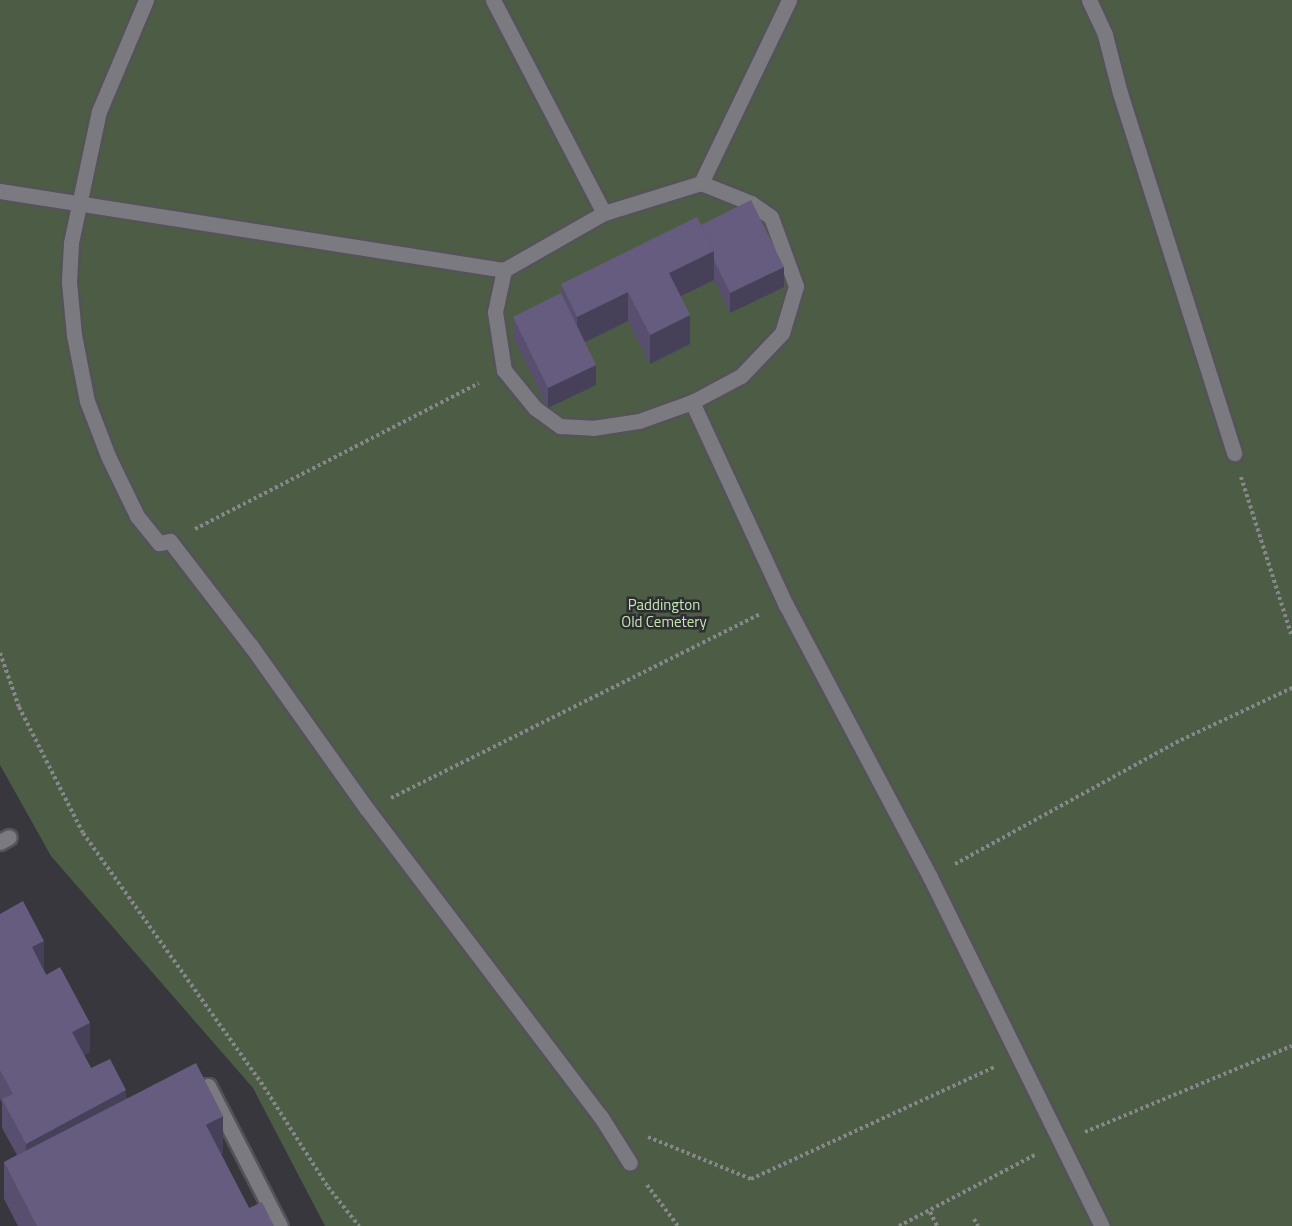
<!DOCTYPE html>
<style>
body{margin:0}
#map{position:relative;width:1292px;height:1226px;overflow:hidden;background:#38373d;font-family:"Titillium Web",sans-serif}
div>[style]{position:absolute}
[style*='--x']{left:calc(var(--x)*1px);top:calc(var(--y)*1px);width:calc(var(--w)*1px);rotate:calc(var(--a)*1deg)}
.green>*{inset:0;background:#4d5c45}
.path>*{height:4px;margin-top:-2px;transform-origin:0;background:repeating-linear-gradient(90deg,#88888c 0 3px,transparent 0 6px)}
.roads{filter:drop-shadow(2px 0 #535358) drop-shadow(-2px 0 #535358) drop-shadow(0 2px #535358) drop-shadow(0 -2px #535358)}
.minor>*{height:15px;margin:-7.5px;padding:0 7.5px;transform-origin:7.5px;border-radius:7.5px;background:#7c7a81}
.wall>*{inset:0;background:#574f6d}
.shaded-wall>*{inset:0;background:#474059}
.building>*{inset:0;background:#655c7f}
span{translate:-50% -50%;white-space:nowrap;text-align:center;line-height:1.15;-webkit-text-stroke:5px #2e2d32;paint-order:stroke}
.park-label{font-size:15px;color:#c2e7af}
</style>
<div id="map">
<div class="green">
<i style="clip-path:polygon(0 0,1292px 0,1292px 1226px,325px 1226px,253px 1088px,51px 856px,0 765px)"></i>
</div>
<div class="path">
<i style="--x:1241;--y:477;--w:168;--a:72.3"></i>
<i style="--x:195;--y:529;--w:319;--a:-27.2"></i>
<i style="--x:0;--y:653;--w:57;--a:70.6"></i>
<i style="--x:19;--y:707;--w:141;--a:63.1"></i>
<i style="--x:83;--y:833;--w:312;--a:54.5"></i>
<i style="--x:264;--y:1087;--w:119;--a:57.4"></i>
<i style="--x:328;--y:1187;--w:50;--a:51.5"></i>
<i style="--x:391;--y:798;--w:412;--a:-26.5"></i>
<i style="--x:955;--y:864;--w:258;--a:-28.8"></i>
<i style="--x:1181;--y:740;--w:123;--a:-25.1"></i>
<i style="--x:1085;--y:1132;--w:224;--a:-22.6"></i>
<i style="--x:648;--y:1137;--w:111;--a:22.2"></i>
<i style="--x:751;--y:1179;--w:268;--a:-24.7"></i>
<i style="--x:647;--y:1185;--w:51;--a:52.9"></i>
<i style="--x:930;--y:1212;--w:16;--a:63"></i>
<i style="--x:974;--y:1219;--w:8;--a:60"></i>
<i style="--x:899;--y:1226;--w:156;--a:-27.6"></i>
</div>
<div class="roads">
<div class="minor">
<i style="--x:146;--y:0;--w:121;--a:112.9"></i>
<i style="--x:99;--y:111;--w:135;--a:102"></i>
<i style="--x:71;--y:243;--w:39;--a:93"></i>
<i style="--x:69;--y:282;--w:53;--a:84.6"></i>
<i style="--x:74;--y:335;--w:67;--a:78.9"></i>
<i style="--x:87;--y:401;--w:59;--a:69.1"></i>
<i style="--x:108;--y:456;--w:67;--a:64.2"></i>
<i style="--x:137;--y:516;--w:35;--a:51"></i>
<i style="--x:159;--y:543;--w:11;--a:-10"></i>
<i style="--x:170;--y:541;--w:133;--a:52.4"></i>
<i style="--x:251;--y:646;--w:200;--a:54.6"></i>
<i style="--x:367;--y:809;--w:387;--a:52.8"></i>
<i style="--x:601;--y:1117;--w:54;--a:57.8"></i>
<i style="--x:493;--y:0;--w:240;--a:62.5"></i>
<i style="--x:1089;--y:0;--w:38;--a:65"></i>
<i style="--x:1105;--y:35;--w:60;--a:75.5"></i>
<i style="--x:1120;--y:93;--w:378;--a:72.4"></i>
<i style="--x:0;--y:191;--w:510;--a:8.91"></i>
<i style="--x:504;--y:270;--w:115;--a:-29.7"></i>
<i style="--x:604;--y:213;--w:102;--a:-17.2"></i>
<i style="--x:701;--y:183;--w:203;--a:-64.3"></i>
<i style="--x:504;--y:270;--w:43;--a:102.1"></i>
<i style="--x:495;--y:312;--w:59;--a:81.2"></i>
<i style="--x:504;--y:370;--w:49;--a:50.8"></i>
<i style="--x:535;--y:408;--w:31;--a:36"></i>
<i style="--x:560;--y:426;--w:33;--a:3"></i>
<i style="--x:593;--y:428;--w:47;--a:-8.7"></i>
<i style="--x:639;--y:421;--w:56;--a:-19.7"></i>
<i style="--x:692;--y:402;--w:55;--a:-28"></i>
<i style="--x:741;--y:376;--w:59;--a:-46.4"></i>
<i style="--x:782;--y:333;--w:49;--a:-73.4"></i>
<i style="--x:796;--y:286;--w:73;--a:-109.9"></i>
<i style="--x:771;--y:217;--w:24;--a:-145"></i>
<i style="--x:751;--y:203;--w:54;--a:-158.2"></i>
<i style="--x:692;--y:402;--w:224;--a:65.2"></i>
<i style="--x:786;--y:605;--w:308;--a:62.1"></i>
<i style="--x:930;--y:877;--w:389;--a:63.8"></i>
<i style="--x:0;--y:842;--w:10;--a:-29"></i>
<i style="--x:191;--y:1095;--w:19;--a:-28"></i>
<i style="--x:208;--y:1086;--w:157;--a:62.8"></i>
</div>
</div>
<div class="wall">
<i style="clip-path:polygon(701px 225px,784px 287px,730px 313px,714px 280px,681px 296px,690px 344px,650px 364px,628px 321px,585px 342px,596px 385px,548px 408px,513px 337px,513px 317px,561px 293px,561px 284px)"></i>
<i style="clip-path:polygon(0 914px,44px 970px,90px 1052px,84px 1055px,91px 1068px,126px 1098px,223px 1153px,221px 1154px,249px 1208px,274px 1226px,18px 1226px,4px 1199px,4px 1162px,17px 1155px,2px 1128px,2px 1103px,0 1099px)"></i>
</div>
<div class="shaded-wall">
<i style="clip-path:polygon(714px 251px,714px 280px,669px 302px,669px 273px)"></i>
<i style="clip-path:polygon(784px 267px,784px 287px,730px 313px,730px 293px)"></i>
<i style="clip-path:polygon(628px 292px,628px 321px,577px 346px,577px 317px)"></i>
<i style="clip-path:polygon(690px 315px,690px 344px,650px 364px,650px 335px)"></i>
<i style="clip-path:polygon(596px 365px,596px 385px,548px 408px,548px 388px)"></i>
<i style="clip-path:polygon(44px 941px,44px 970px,32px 976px,32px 947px)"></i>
<i style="clip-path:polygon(90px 1023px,90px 1052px,72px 1061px,72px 1032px)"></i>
<i style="clip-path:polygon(126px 1090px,126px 1119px,26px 1173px,26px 1144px)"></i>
<i style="clip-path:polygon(223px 1116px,223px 1153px,206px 1162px,206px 1125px)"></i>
</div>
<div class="building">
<i style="clip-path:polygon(751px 200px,784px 267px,730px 293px,714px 260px,714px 251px,701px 225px)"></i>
<i style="clip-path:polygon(697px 217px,714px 251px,669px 273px,690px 315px,650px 335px,628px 292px,577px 317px,561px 284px)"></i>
<i style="clip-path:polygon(561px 293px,596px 365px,548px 388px,513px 317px)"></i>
<i style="clip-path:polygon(23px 901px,44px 941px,32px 947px,46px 975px,60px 967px,90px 1023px,72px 1032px,91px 1068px,110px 1059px,126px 1090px,26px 1144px,2px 1099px,13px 1094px,0 1070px,0 914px)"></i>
<i style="clip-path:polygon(196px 1063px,223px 1116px,206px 1125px,249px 1208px,262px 1202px,274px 1226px,37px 1226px,4px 1162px)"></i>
</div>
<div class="park-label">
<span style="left:664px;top:613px">Paddington<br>Old Cemetery</span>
</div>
</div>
